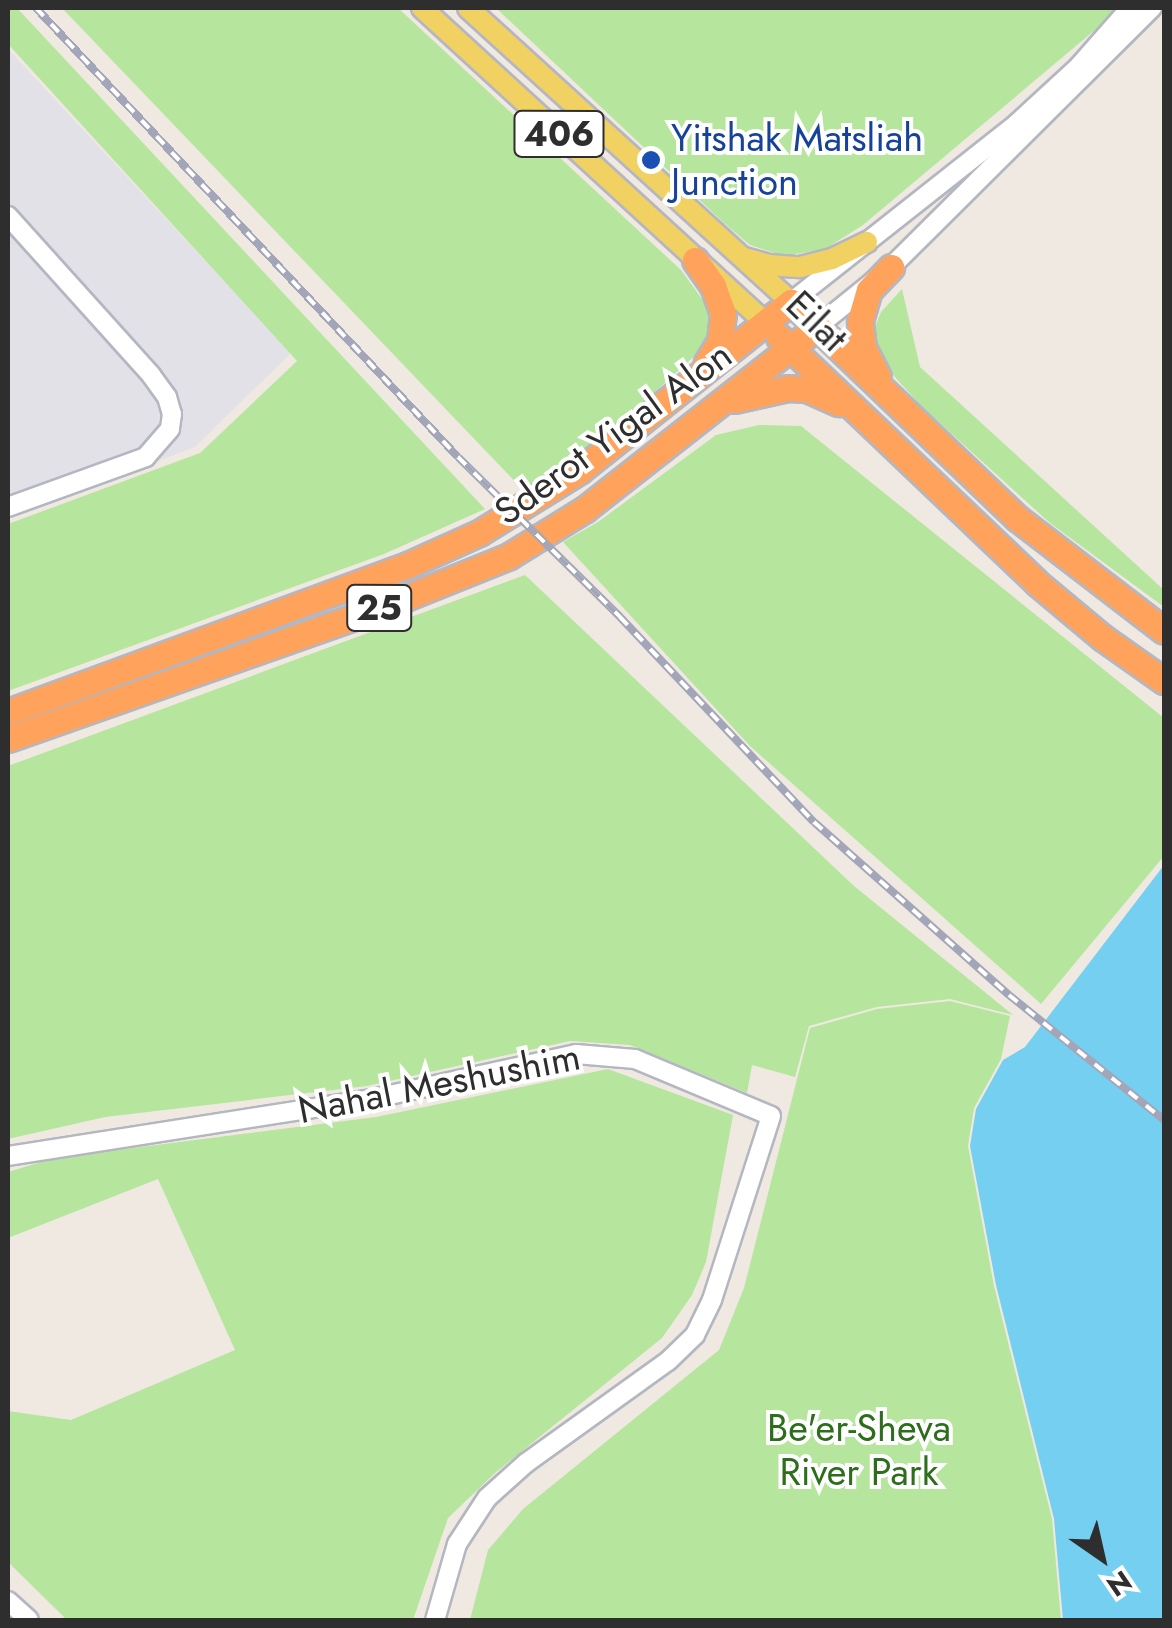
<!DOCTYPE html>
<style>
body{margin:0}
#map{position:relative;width:1172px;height:1628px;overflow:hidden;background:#efe9e1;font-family:Jost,sans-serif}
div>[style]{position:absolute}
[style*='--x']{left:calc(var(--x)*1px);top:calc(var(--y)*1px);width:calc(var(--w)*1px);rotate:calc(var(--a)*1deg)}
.industrial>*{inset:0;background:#e3e1e8}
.green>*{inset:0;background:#b6e59e}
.water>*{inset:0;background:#75cff0}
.roads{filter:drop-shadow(2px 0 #b4b7c1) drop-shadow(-2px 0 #b4b7c1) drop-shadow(0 2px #b4b7c1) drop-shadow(0 -2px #b4b7c1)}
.minor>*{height:18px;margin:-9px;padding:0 9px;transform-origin:9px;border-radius:9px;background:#fff}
.major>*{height:20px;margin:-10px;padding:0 10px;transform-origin:10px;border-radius:10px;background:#f2d163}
.highway>*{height:25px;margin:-12.5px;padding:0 12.5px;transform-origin:12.5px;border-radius:12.5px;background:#ffa35c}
.rail>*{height:8px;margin-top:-4px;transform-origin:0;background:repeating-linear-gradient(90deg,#fff 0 11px,#a3a6b8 0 22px);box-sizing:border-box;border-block:2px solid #a3a6b8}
.dots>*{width:28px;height:28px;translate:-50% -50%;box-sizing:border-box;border:5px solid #fff;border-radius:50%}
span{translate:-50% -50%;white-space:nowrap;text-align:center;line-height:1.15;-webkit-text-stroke:8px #fff;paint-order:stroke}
.shield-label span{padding:2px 8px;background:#fff;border:2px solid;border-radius:8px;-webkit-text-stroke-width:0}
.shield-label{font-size:35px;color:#2e2e2e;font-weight:700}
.transit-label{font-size:38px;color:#164399}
.left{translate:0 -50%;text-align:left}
.street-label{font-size:38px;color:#2e2e2e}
.park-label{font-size:38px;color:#2c6e1b}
.frame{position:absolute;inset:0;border:10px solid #2e2e2e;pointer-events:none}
.north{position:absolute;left:1052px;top:1508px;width:100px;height:100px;-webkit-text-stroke:8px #fff;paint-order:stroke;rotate:146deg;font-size:28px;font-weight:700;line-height:40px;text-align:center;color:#2e2e2e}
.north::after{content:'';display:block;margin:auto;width:35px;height:45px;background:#2e2e2e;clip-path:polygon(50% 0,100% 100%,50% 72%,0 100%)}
</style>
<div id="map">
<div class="industrial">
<i style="clip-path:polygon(8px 49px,291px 353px,195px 447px,8px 518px)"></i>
</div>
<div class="green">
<i style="clip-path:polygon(8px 8px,17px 8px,485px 509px,384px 554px,8px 691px,8px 524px,200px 453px,297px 361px,8px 44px)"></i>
<i style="clip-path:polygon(62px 8px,398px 8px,681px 270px,707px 306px,710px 330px,701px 350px,624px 420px,526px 493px)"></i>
<i style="clip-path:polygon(496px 8px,1121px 8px,863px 225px,825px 249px,784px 256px,750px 245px,724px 223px)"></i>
<i style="clip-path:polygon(902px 289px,920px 367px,1164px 590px,1164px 607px,1050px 523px,921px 406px,894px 376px,878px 352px,874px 330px,881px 312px)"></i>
<i style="clip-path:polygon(759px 425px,801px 426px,1164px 718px,1164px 856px,1041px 1004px,750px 746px,563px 542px,598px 522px,716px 435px)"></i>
<i style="clip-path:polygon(525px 575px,854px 886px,1013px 1015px,950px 999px,877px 1007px,809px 1026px,795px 1077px,752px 1065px,747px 1093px,630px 1045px,570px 1041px,367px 1086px,105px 1117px,8px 1139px,8px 766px)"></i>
<i style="clip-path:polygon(950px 1001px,1010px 1016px,1001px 1059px,974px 1108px,968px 1146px,994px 1286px,1052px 1519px,1061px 1620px,470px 1620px,488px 1550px,523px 1509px,719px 1350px,744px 1288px,810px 1028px,877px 1009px)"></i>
<i style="clip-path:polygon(608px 1069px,733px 1115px,706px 1262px,692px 1295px,662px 1338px,495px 1473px,448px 1518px,413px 1620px,67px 1620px,8px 1562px,8px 1411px,71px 1420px,235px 1350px,158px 1179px,8px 1238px,8px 1172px,54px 1158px,376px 1117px)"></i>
</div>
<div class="water">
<i style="clip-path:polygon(1164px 865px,1164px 1620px,1063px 1620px,1054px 1519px,996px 1285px,970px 1146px,976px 1109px,1003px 1060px,1025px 1047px)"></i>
</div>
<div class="roads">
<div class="minor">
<i style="--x:8;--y:216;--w:214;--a:48"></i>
<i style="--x:151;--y:375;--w:27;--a:54"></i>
<i style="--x:167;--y:397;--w:18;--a:74"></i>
<i style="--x:172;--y:414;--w:15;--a:98"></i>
<i style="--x:170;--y:429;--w:37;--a:131"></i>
<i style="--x:146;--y:457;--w:147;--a:160.1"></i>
<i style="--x:791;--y:302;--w:287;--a:-38.3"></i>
<i style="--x:1016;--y:124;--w:86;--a:-42.6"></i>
<i style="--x:1079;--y:66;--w:77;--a:-48.7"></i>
<i style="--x:817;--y:327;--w:95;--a:-39"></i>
<i style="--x:891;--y:267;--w:368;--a:-44.8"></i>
<i style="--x:8;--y:1156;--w:363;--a:-8.9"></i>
<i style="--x:367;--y:1100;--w:214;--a:-12.4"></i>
<i style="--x:576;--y:1054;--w:59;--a:4.8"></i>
<i style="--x:635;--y:1059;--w:147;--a:22.7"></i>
<i style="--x:771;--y:1116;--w:193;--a:107.8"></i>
<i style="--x:712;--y:1300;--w:39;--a:116"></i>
<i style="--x:695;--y:1335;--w:37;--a:136"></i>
<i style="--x:668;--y:1361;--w:175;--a:144.3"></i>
<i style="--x:526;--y:1463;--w:52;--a:138.1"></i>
<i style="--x:487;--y:1498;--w:55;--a:123.1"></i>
<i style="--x:457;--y:1544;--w:79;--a:106.1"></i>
<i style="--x:8;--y:1601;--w:28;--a:42"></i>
</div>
<div class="major">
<i style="--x:422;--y:8;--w:465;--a:42.5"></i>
<i style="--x:468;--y:8;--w:437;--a:42.3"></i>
<i style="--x:745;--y:258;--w:25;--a:16"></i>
<i style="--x:769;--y:265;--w:31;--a:4"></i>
<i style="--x:800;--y:267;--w:33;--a:-14"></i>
<i style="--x:832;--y:259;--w:39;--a:-26"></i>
</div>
<div class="highway">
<i style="--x:695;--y:260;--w:32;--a:55"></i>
<i style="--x:713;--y:286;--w:29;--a:70"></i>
<i style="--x:723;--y:313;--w:28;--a:96"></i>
<i style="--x:720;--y:341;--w:26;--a:121"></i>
<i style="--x:779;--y:337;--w:356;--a:43.6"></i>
<i style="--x:1037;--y:583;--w:86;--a:39.8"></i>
<i style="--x:1103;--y:638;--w:75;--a:35.2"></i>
<i style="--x:878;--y:377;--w:34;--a:-117"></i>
<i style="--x:863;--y:347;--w:26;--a:-97"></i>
<i style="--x:860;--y:321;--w:32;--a:-74"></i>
<i style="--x:869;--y:290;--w:32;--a:-46"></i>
<i style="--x:734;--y:400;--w:55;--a:-12.5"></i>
<i style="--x:788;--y:388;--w:19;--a:3"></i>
<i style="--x:807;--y:389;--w:35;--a:24"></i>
<i style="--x:8;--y:712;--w:426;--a:-20.2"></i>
<i style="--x:408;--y:565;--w:78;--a:-24.3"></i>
<i style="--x:479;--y:533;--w:118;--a:-31.8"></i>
<i style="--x:579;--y:471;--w:271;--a:-38.6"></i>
<i style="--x:791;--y:302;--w:313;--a:43.7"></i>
<i style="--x:1017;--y:518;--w:185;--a:37.5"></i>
<i style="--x:8;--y:739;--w:398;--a:-19.4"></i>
<i style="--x:383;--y:607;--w:136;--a:-22"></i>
<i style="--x:509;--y:556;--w:89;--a:-31.7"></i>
<i style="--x:585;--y:509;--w:295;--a:-38.1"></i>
</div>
</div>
<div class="rail">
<i style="--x:36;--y:8;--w:616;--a:46.78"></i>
<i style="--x:458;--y:457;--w:228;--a:44.6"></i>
<i style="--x:620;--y:617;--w:282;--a:46.6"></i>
<i style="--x:814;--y:822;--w:261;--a:41.6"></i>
<i style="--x:1009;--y:995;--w:199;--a:38.9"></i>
</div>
<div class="dots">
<i style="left:651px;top:160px;background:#1a4fb4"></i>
</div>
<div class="shield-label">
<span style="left:559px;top:134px">406</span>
<span style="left:379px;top:608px">25</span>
</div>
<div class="transit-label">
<span class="left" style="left:671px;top:160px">Yitshak Matsliah<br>Junction</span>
</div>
<div class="street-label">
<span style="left:817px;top:321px;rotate:44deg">Eilat</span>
<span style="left:613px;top:433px;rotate:-36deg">Sderot Yigal Alon</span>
<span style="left:439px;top:1083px;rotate:-11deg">Nahal Meshushim</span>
</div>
<div class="park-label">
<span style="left:859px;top:1450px">Be'er-Sheva<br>River Park</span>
</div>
<div class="frame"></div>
<div class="north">N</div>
</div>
